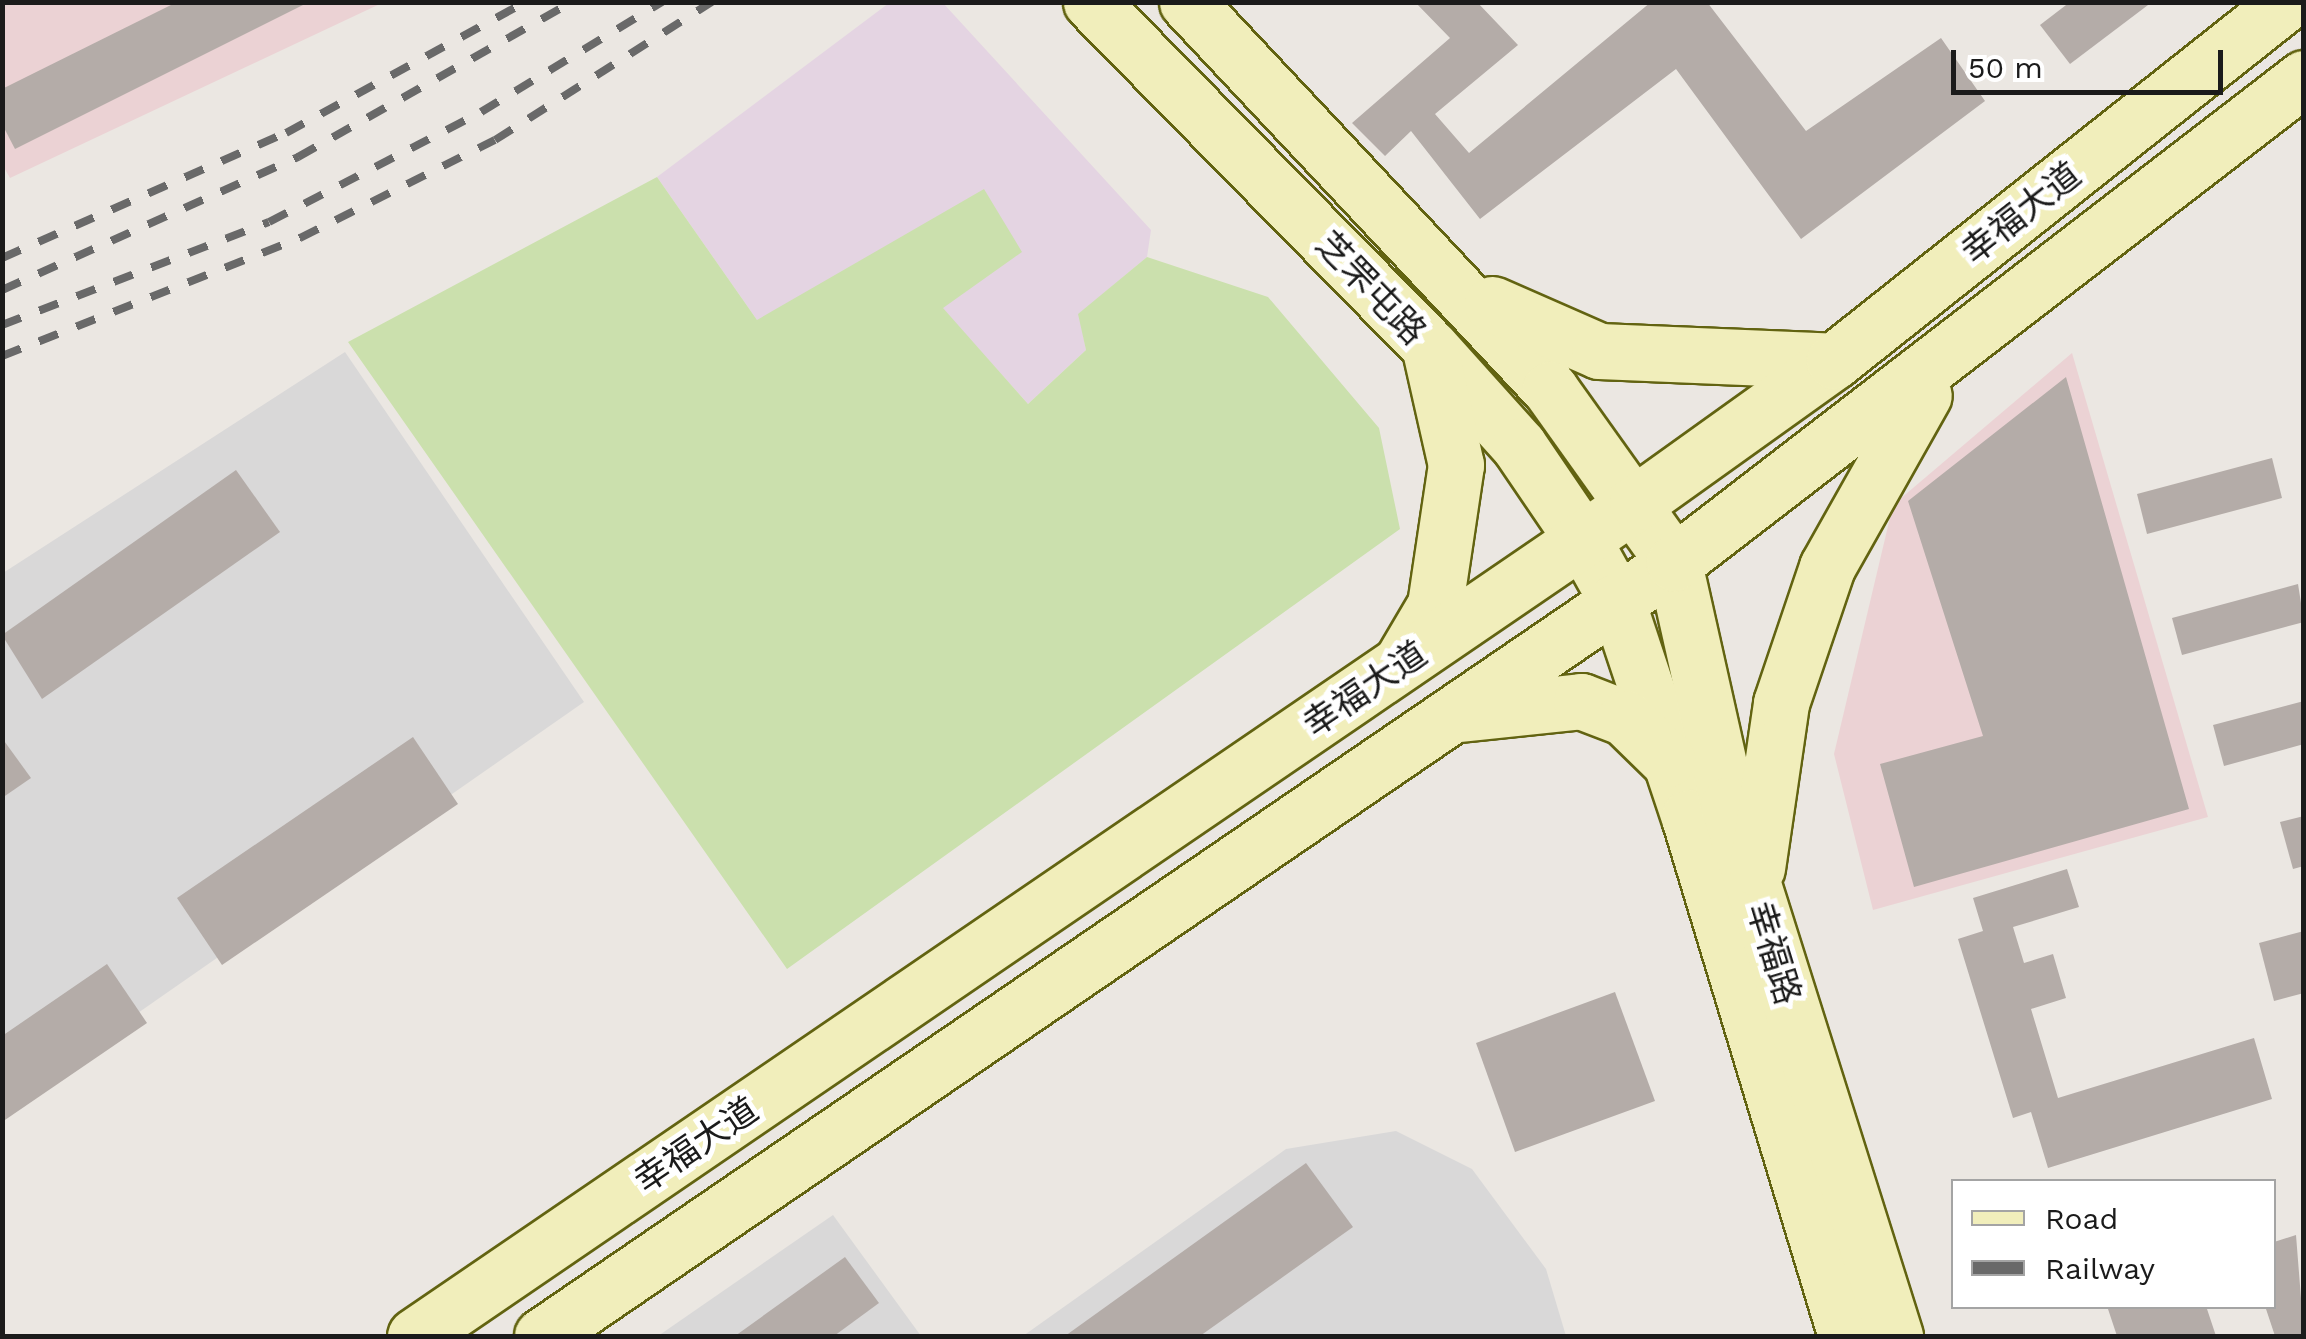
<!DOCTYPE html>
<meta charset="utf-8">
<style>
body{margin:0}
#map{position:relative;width:2306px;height:1339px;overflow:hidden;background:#ebe7e2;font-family:"Work Sans","Noto Sans SC",sans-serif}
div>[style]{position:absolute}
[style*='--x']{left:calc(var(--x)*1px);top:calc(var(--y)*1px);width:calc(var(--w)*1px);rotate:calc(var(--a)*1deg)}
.residential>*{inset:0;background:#d9d8d8}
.commercial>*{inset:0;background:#ebd2d4}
.industrial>*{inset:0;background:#e4d4e2}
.grass>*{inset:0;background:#cbe0ad}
.building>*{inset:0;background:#b4aca8}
.roads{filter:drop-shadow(2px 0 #626311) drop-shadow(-2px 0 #626311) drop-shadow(0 2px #626311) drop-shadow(0 -2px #626311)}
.secondary>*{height:55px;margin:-27.5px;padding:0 27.5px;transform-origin:27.5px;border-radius:27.5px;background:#f1eebb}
.rail>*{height:8px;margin-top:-4px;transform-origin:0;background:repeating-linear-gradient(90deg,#696969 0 20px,transparent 0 40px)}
span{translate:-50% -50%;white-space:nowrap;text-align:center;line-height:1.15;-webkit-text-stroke:10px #fff;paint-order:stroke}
.street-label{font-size:35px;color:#1b1b1b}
.frame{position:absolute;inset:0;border:5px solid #1b1b1b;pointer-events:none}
.legend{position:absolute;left:1951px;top:1179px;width:325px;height:130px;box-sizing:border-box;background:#fff;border:2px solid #a4a4a4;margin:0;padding:12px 18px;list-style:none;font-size:30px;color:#1b1b1b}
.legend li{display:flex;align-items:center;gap:20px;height:50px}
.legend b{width:50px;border:2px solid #a4a4a4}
.scale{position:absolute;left:1951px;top:50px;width:272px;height:45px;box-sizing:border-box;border:5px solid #1b1b1b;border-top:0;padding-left:12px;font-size:30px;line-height:35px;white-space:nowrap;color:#1b1b1b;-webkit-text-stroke:8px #fff;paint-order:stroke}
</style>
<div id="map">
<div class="residential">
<i style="clip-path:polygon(345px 352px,584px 702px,3px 1107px,3px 573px)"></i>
<i style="clip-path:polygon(1396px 1131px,1472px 1169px,1546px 1269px,1566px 1336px,1023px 1336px,1286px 1149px)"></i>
<i style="clip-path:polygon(833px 1215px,921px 1336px,658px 1336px)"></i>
</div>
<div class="commercial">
<i style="clip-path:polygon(2px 3px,382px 3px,10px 178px,2px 164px)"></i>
<i style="clip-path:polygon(2072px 353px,2208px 817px,1873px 910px,1834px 754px,1893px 505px)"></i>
</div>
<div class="industrial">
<i style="clip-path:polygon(889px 3px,943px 3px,1151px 230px,1147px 257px,1079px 314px,1086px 350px,1028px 404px,942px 308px,757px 320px,657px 177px)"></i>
</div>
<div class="grass">
<i style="clip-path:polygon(657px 177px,757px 320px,984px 189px,1022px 252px,943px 308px,1028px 404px,1086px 350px,1078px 314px,1147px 257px,1268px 297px,1379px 428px,1400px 529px,787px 969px,348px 342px)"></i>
</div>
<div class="building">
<i style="clip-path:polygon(177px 2px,309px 2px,15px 149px,2px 124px,2px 89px)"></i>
<i style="clip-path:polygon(1415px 2px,1477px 2px,1518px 45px,1435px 114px,1469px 153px,1651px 2px,1707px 2px,1806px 131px,1941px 38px,1985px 101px,1801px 239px,1676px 69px,1480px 219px,1411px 131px,1385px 156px,1352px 123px,1450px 38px)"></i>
<i style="clip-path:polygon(2070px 2px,2152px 2px,2070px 64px,2040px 25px)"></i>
<i style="clip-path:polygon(2066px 377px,2189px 809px,1914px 887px,1880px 764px,1983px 736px,1908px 501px)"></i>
<i style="clip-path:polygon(2272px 458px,2282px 498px,2147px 534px,2137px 494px)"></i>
<i style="clip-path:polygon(236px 470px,280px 532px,42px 699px,2px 635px)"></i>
<i style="clip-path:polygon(2298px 584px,2304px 622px,2182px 655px,2172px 618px)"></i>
<i style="clip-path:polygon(2304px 701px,2304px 744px,2224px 766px,2213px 725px)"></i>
<i style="clip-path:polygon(413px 737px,458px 804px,222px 965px,177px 898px)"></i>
<i style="clip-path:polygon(2px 738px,31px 778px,2px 798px)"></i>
<i style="clip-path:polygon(2304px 816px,2304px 866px,2293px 869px,2280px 822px)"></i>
<i style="clip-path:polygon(2067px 869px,2079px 907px,2013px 927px,2024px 963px,2053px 954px,2066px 998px,2031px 1009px,2058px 1098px,2254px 1038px,2272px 1099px,2048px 1168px,2031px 1112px,2013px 1118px,1958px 939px,1983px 931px,1973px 898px)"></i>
<i style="clip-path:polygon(2304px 931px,2304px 993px,2274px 1001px,2259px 943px)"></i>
<i style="clip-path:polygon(107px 964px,147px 1023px,2px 1122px,2px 1036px)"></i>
<i style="clip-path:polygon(1615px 992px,1655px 1101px,1515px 1152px,1476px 1043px)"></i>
<i style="clip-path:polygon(1306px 1163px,1353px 1227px,1200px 1336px,1065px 1336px)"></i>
<i style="clip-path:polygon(2296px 1235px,2304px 1336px,2275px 1336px,2265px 1306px,2274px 1306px,2274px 1242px)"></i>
<i style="clip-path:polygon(845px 1257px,879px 1303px,834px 1336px,735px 1336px)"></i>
<i style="clip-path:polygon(2107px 1306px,2206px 1306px,2216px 1336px,2117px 1336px)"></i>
</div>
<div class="roads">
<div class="secondary">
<i style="--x:1091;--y:2;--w:484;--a:45.5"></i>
<i style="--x:1430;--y:347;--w:133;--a:48"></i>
<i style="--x:1519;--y:446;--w:114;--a:55.8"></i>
<i style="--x:1583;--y:540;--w:70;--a:60.9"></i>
<i style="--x:1617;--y:601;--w:228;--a:71.6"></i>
<i style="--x:1689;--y:817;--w:542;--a:73.17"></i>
<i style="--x:1187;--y:2;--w:531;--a:46.83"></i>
<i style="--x:1550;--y:389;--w:214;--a:54.5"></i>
<i style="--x:1674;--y:563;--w:248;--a:77.4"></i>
<i style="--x:1728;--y:805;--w:557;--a:72.54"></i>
<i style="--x:1492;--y:304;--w:117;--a:23.7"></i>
<i style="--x:1599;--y:351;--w:235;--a:2.4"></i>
<i style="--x:1402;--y:661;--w:65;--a:-59.5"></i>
<i style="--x:1435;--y:605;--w:142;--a:-81.5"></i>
<i style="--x:1456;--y:465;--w:118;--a:-102.7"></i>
<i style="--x:1460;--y:714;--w:122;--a:-6.1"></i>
<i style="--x:1581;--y:701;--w:47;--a:21.1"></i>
<i style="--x:1625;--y:718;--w:59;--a:44.3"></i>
<i style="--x:1757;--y:868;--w:167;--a:-81.7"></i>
<i style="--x:1781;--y:703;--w:144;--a:-71.3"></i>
<i style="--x:1827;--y:567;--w:197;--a:-60.6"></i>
<i style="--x:415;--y:1336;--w:1479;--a:-34.31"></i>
<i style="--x:1637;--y:502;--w:242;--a:-35.6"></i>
<i style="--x:1834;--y:361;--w:578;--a:-38.4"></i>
<i style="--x:542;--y:1336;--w:1371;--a:-34.33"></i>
<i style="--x:1674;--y:563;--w:795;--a:-37.59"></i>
</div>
</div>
<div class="rail">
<i style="--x:2;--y:258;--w:310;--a:-23.8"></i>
<i style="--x:286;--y:133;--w:273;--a:-28.7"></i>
<i style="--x:2;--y:290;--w:325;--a:-24.2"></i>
<i style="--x:298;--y:157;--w:315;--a:-29.5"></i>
<i style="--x:2;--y:325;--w:286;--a:-21.1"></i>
<i style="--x:269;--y:222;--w:239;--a:-27.4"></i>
<i style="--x:481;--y:112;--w:212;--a:-31.3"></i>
<i style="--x:2;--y:356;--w:321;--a:-21.6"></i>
<i style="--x:300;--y:238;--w:218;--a:-26.7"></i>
<i style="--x:495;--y:140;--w:257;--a:-32.5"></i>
</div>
<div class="street-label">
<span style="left:2021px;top:213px;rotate:-38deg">幸福大道</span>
<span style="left:1371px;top:288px;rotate:46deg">芝罘屯路</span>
<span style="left:1365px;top:689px;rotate:-34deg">幸福大道</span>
<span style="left:1774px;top:953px;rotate:73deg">幸福路</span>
<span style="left:696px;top:1145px;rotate:-34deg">幸福大道</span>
</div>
<div class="frame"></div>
<ul class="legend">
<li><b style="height:12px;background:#f1eebb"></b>Road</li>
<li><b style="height:12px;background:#696969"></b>Railway</li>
</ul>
<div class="scale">50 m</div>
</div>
